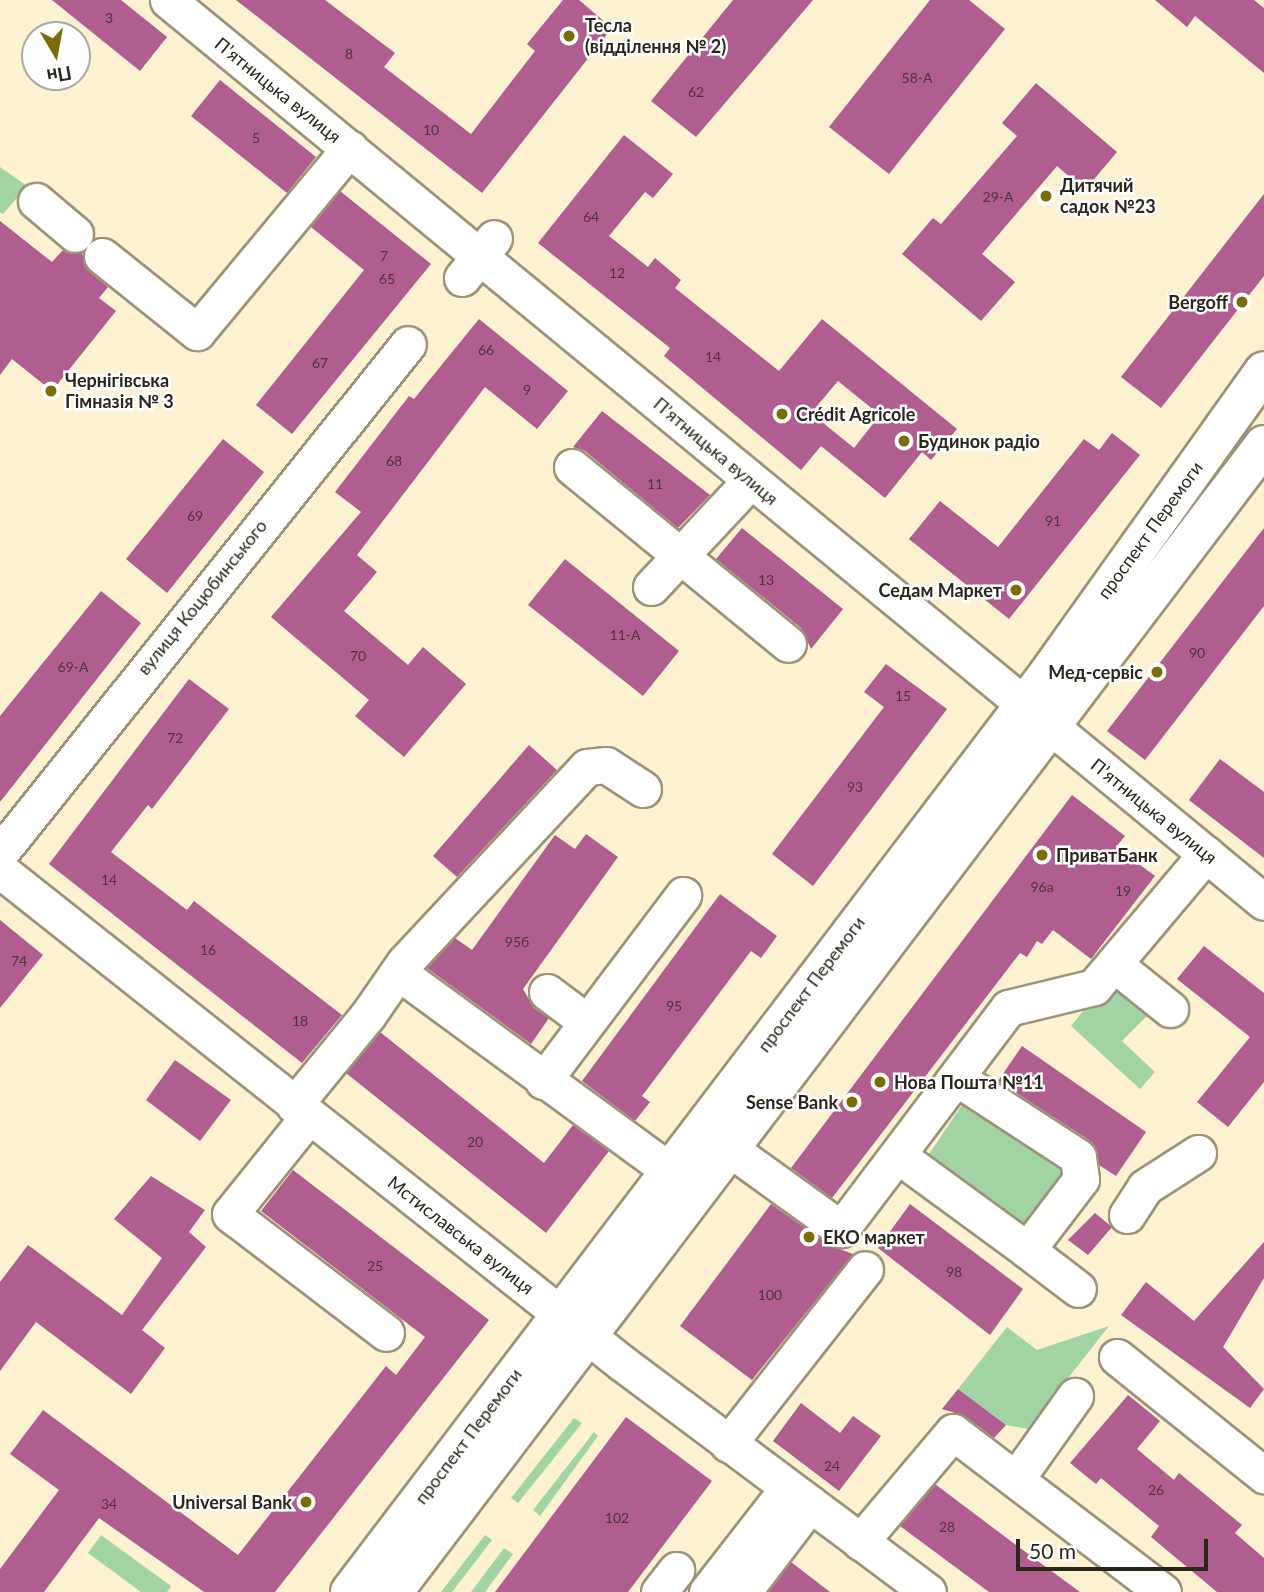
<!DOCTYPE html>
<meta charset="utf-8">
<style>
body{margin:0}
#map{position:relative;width:1264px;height:1592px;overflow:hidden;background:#fcf1d1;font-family:Lato,sans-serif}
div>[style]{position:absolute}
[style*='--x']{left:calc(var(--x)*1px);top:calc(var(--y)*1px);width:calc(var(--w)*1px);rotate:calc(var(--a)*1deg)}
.green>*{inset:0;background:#a1d3a5}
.building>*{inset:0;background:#b05e90}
.roads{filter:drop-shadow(2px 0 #9d9376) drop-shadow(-2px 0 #9d9376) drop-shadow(0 2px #9d9376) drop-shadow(0 -2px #9d9376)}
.minor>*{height:35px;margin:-17.5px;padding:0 17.5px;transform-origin:17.5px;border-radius:17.5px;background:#fff}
.major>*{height:38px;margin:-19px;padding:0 19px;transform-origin:19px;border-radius:19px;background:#fff}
.dots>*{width:19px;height:19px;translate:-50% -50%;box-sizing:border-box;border:4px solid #fefefe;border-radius:50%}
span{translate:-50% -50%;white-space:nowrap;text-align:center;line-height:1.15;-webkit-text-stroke:5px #fefefe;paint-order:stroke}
.number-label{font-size:14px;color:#4c3438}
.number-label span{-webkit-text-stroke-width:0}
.poi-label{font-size:18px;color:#2b261b;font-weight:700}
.left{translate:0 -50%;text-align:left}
.right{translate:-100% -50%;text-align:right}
.street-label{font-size:18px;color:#2b261b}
.north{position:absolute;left:21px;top:21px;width:70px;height:70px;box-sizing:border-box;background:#fefefe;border:2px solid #aaa8a3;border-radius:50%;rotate:170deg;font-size:19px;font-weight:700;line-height:28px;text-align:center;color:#2b261b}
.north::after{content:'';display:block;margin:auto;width:24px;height:32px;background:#7a6c07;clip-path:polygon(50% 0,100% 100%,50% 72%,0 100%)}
.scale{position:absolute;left:1016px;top:1539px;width:192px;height:32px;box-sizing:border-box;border:4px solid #2b261b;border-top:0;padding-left:9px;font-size:21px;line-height:24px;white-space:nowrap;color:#2b261b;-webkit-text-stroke:5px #fefefe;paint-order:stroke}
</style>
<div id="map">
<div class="green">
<i style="clip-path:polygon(0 167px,27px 186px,3px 214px,0 212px)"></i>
<i style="clip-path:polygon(1113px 974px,1154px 1009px,1122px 1041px,1155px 1072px,1140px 1089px,1071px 1026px)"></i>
<i style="clip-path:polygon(970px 1093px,1070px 1164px,1022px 1226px,923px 1163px)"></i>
<i style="clip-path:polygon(1109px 1326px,1028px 1429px,1006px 1425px,958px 1389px,1007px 1327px,1037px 1350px)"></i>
<i style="clip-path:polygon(574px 1418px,582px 1423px,518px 1503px,511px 1498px)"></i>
<i style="clip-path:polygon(594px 1432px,598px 1436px,540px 1516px,533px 1510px)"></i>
<i style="clip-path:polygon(101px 1535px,171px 1586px,167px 1592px,141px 1592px,88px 1553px)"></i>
<i style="clip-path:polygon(485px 1535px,492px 1540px,452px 1592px,441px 1592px)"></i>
<i style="clip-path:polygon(504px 1548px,513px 1554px,485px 1592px,471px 1592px)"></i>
</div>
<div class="building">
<i style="clip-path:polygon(52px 0,121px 0,167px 37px,140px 71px)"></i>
<i style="clip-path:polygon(236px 0,325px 0,395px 53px,384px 67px,471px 134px,535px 51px,527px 44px,563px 0,579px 0,612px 28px,482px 193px)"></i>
<i style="clip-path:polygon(733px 0,813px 0,696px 137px,651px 101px)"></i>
<i style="clip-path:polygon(930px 0,969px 0,1005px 29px,889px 174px,829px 127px)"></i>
<i style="clip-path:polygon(1155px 0,1254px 0,1264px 8px,1264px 73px,1195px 16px,1187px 27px)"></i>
<i style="clip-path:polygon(220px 80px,316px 157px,287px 193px,191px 116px)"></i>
<i style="clip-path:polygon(1036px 83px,1117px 152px,1085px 190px,1057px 166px,982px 254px,1015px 282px,981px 321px,902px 254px,933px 218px,941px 224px,1017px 136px,1002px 123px)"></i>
<i style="clip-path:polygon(evenodd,624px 135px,673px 174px,653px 198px,645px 192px,609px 236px,648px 267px,655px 258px,681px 280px,675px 288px,779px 371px,822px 319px,957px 429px,931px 460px,922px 452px,885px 498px,821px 446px,801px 470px,664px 356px,670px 348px,538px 243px,624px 135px,838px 381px,880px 415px,854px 448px,811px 413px,838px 381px)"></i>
<i style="clip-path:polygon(340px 191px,431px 264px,292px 434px,256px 405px,364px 270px,311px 227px)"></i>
<i style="clip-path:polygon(1264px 194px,1264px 276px,1161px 408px,1121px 377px)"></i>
<i style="clip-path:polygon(0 221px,52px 262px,63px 250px,82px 253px,89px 271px,108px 287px,99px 298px,116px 311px,52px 391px,12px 359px,0 375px)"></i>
<i style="clip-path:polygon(479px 319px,568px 391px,537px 429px,485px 387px,357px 555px,377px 572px,344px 611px,408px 665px,423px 647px,466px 684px,404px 757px,355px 716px,369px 700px,271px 617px,361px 512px,335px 492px,409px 396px,414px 399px)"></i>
<i style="clip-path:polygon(602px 411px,710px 495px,678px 528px,585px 451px,573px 447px)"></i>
<i style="clip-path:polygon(1112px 433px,1140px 455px,1009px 619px,909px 539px,940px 501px,998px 547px,1084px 439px,1099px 450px)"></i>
<i style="clip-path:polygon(223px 439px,264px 472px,167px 593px,126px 559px)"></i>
<i style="clip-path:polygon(742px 528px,843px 609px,811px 649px,801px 628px,716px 559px)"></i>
<i style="clip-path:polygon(1264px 528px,1264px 606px,1145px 760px,1107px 731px)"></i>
<i style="clip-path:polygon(565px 559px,679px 651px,643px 696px,528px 605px)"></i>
<i style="clip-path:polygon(101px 591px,141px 623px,0 802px,0 716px)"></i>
<i style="clip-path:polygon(886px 664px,947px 709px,813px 886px,772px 854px,884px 707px,864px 692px)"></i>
<i style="clip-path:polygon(189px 679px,229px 709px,152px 809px,148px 805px,111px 852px,187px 910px,194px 901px,342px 1015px,302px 1063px,49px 864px)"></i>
<i style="clip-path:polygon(529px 745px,557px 770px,457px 877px,433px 856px)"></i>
<i style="clip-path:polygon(1220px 759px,1264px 792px,1264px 858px,1189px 800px)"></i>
<i style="clip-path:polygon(1072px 795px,1125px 836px,1116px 847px,1155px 876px,1091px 959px,1053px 930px,1042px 944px,1037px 941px,1027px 957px,1020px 953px,832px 1198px,791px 1168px)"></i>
<i style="clip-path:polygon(586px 834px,618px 857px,523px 989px,534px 1008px,549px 1018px,531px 1044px,427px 968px,455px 938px,472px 950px,555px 835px,575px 849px)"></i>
<i style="clip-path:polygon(720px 894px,777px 936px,761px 958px,751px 951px,642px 1096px,650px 1102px,635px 1121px,582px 1081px)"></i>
<i style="clip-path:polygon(0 920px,43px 955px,0 1008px)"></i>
<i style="clip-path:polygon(1204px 946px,1264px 993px,1264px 1082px,1228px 1127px,1197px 1102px,1250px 1037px,1177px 979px)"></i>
<i style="clip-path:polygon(380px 1032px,544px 1163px,573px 1125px,609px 1151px,546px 1233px,346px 1073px)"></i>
<i style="clip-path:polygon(1022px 1046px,1146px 1132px,1116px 1176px,1099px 1165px,1089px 1140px,998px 1081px)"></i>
<i style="clip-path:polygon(175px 1060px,231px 1100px,200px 1141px,146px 1100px)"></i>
<i style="clip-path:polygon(293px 1170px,489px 1320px,275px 1592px,204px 1592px,99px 1518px,44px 1592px,0 1592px,0 1569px,59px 1490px,10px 1454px,43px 1410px,238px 1555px,386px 1366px,396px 1375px,425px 1337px,261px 1211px)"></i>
<i style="clip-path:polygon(151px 1176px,205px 1210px,189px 1232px,206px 1247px,142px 1330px,165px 1348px,131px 1394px,36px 1322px,0 1371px,0 1282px,28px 1245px,122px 1315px,162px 1258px,114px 1219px)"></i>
<i style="clip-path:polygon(771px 1204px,829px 1245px,853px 1254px,752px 1380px,680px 1326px)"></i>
<i style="clip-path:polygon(910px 1204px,1023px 1289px,990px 1335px,878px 1248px)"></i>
<i style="clip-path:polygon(1095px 1213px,1112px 1227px,1088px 1255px,1068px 1240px)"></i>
<i style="clip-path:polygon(1264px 1242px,1264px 1278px,1223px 1347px,1264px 1389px,1250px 1408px,1121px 1315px,1146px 1282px,1194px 1321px)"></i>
<i style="clip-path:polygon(958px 1389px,1006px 1425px,994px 1438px,965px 1416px,942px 1409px)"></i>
<i style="clip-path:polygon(1128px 1395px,1160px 1421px,1137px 1449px,1174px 1480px,1179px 1473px,1242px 1525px,1235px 1533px,1264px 1558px,1264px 1592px,1217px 1592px,1151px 1537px,1159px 1526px,1101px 1478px,1096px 1484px,1070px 1463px)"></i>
<i style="clip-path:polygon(801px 1403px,840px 1433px,853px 1416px,881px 1436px,839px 1491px,773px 1441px)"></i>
<i style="clip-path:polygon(626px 1417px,712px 1481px,628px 1592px,495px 1592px)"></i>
<i style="clip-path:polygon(935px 1484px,1012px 1542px,1080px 1592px,989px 1592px,900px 1526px)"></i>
<i style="clip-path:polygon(791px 1562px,830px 1592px,768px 1592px)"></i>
</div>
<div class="roads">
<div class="minor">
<i style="--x:168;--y:0;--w:1419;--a:39.45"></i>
<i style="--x:36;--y:201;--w:51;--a:40.2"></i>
<i style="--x:102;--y:256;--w:122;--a:38.7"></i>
<i style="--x:197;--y:332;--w:239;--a:-50.3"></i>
<i style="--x:462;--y:278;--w:51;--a:-51.3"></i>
<i style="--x:572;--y:467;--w:279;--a:39.3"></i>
<i style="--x:651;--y:587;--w:146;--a:-46.9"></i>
<i style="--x:0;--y:853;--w:652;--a:-51.29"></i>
<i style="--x:0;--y:870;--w:794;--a:38.4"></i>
<i style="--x:622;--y:1363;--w:382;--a:36.8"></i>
<i style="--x:1114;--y:964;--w:72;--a:38.8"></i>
<i style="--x:398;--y:972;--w:336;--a:36.2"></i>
<i style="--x:547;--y:992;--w:50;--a:36.9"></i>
<i style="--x:543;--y:1081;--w:233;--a:-53"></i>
<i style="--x:294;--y:1105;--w:117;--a:-50.6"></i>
<i style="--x:368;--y:1015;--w:63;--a:-55.3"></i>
<i style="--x:404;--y:963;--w:268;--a:-47"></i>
<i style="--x:587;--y:767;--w:19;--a:-6"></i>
<i style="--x:606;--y:765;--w:44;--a:33"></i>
<i style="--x:308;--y:1117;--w:124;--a:128.8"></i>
<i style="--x:230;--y:1214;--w:196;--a:37.3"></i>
<i style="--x:730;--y:1149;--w:137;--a:35.8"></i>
<i style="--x:841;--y:1229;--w:277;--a:-52.9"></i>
<i style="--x:1008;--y:1008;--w:89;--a:-13.7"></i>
<i style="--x:1094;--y:987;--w:174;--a:-49.9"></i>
<i style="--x:900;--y:1157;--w:157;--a:36.2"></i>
<i style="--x:1027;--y:1250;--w:89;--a:-52.7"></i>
<i style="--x:1081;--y:1179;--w:22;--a:-98"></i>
<i style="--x:1078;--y:1157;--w:145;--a:-146.9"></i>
<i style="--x:1127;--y:1215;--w:33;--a:-57"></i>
<i style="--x:1145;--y:1187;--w:63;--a:-32.7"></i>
<i style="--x:1027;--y:1250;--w:64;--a:37.4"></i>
<i style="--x:1117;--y:1357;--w:189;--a:38.8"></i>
<i style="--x:728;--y:1444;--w:222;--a:-51.9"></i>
<i style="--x:1016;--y:1479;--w:102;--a:-54.6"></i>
<i style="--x:860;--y:1542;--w:144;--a:-49.8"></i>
<i style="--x:953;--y:1432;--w:264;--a:37.3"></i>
<i style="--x:659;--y:1592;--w:28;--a:-52"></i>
<i style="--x:707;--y:1592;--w:132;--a:-52.1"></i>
<i style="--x:743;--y:1592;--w:111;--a:-52.7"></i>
</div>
<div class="major">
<i style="--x:350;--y:1592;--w:1153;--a:-52.75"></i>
<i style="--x:1048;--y:674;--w:372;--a:-54.5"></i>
<i style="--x:393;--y:1592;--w:1440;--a:-52.79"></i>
</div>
</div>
<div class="dots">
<i style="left:569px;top:36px;background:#7a6c07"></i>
<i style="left:1046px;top:196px;background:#7a6c07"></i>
<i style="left:1242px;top:302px;background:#7a6c07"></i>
<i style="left:51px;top:391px;background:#7a6c07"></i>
<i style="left:782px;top:414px;background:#7a6c07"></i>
<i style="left:904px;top:441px;background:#7a6c07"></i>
<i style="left:1016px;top:590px;background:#7a6c07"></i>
<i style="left:1157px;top:672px;background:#7a6c07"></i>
<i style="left:1042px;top:855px;background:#7a6c07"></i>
<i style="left:880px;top:1082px;background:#7a6c07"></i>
<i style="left:852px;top:1102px;background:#7a6c07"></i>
<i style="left:809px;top:1237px;background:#7a6c07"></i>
<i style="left:306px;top:1502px;background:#7a6c07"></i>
</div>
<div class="number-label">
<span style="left:109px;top:18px">3</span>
<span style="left:349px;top:54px">8</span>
<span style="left:917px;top:78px">58-А</span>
<span style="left:696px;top:92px">62</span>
<span style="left:431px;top:130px">10</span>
<span style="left:256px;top:138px">5</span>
<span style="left:998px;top:197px">29-А</span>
<span style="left:591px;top:217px">64</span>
<span style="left:384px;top:256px">7</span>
<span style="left:617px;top:273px">12</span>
<span style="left:387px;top:279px">65</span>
<span style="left:486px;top:350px">66</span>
<span style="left:713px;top:357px">14</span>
<span style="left:320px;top:363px">67</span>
<span style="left:527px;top:390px">9</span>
<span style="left:394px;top:461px">68</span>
<span style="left:655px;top:484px">11</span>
<span style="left:195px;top:516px">69</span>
<span style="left:1053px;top:521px">91</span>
<span style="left:766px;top:580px">13</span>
<span style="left:625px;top:635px">11-А</span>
<span style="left:1197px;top:653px">90</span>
<span style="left:358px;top:656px">70</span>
<span style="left:73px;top:667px">69-А</span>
<span style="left:903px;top:696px">15</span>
<span style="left:175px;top:738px">72</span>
<span style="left:855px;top:787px">93</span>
<span style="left:109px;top:880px">14</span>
<span style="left:1042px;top:887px">96а</span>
<span style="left:1123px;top:891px">19</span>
<span style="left:517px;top:942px">95б</span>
<span style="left:208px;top:950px">16</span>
<span style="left:19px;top:961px">74</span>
<span style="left:674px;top:1006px">95</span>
<span style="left:300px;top:1021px">18</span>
<span style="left:475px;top:1142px">20</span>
<span style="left:375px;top:1266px">25</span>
<span style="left:954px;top:1272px">98</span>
<span style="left:770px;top:1295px">100</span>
<span style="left:832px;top:1466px">24</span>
<span style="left:1156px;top:1490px">26</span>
<span style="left:109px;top:1504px">34</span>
<span style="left:617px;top:1518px">102</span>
<span style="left:947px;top:1527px">28</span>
</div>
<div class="poi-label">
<span class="left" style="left:585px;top:36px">Тесла<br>(відділення № 2)</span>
<span class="left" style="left:1060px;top:196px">Дитячий<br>садок №23</span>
<span class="right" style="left:1228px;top:302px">Bergoff</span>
<span class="left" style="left:65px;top:391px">Чернігівська<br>Гімназія № 3</span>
<span class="left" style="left:796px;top:414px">Crédit Agricole</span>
<span class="left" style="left:918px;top:441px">Будинок радіо</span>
<span class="right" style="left:1002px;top:590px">Седам Маркет</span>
<span class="right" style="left:1143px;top:672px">Мед-сервіс</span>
<span class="left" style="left:1056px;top:855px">ПриватБанк</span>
<span class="left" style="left:894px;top:1082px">Нова Пошта №11</span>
<span class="right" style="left:838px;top:1102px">Sense Bank</span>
<span class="left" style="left:823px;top:1237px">ЕКО маркет</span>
<span class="right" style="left:292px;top:1502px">Universal Bank</span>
</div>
<div class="street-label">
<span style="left:278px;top:90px;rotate:39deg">Пʼятницька вулиця</span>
<span style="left:716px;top:451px;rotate:40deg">Пʼятницька вулиця</span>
<span style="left:1150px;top:530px;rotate:-54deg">проспект Перемоги</span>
<span style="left:202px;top:597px;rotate:-51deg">вулиця Коцюбинського</span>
<span style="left:1154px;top:811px;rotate:39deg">Пʼятницька вулиця</span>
<span style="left:811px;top:984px;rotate:-53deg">проспект Перемоги</span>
<span style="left:461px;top:1235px;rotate:38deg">Мстиславська вулиця</span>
<span style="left:468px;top:1436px;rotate:-53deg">проспект Перемоги</span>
</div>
<div class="north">Пн</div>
<div class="scale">50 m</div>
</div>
